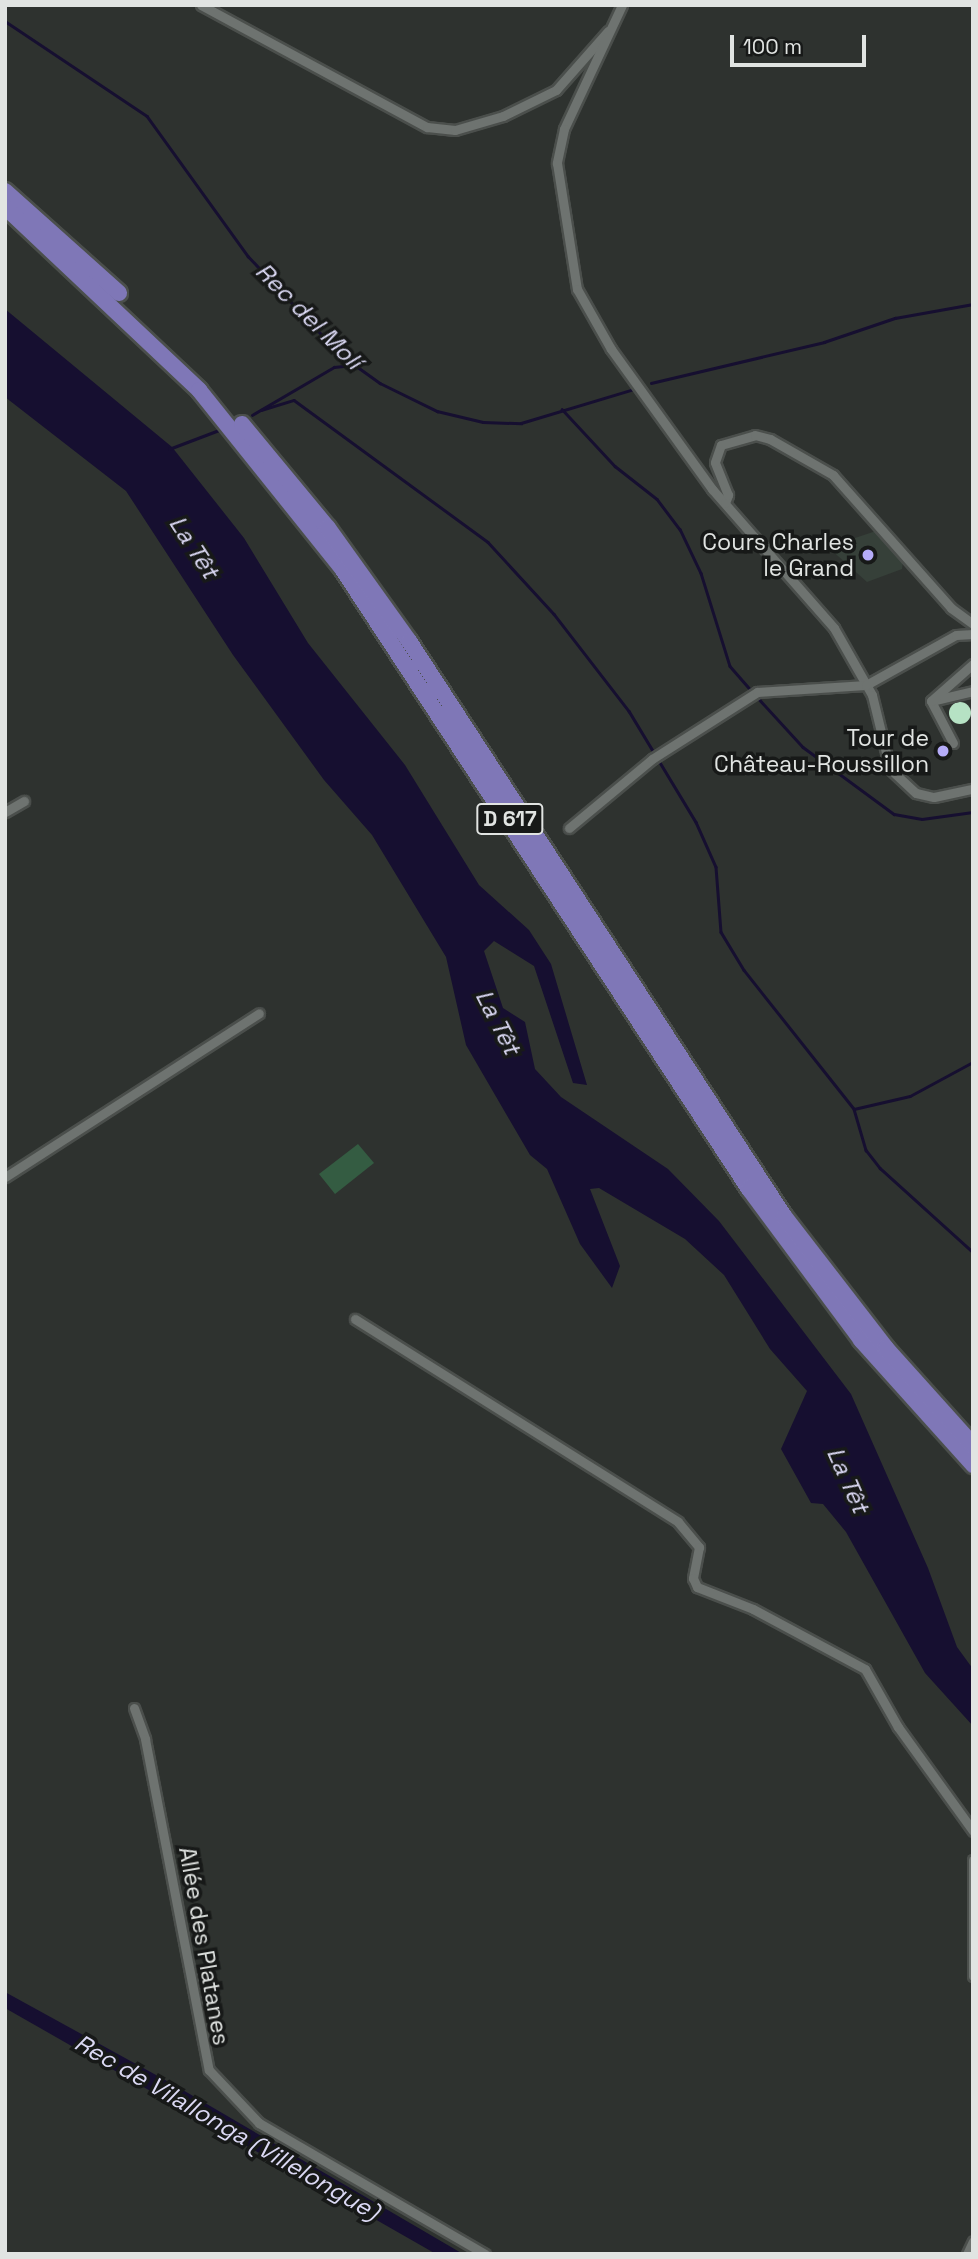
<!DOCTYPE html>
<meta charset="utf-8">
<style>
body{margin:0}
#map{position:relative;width:978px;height:2259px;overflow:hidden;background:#2e322f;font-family:"Space Grotesk",sans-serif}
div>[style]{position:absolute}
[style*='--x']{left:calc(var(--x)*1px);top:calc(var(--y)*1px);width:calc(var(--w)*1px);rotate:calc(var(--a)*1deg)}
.built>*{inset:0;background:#364039}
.green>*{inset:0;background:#345c42}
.water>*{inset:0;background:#160f30}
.stream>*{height:2.5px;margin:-1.25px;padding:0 1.25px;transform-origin:1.25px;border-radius:1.25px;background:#160f30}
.building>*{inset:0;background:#b6e2c4}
.round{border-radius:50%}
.roads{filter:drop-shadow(2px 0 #4b4f4c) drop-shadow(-2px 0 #4b4f4c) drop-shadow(0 2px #4b4f4c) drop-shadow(0 -2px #4b4f4c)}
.street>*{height:9px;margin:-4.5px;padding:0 4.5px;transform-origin:4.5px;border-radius:4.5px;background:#6e7370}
.highway>*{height:16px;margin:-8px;padding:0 8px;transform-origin:8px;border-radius:8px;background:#7f77b7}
.dots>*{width:19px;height:19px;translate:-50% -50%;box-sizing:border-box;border:4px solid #171918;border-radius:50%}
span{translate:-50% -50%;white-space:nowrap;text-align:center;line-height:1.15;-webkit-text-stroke:7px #171918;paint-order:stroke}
.shield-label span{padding:2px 5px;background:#171918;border:2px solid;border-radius:5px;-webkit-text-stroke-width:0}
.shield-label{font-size:21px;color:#e1e4e2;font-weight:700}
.poi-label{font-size:23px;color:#e1e4e2}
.right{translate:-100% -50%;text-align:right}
.street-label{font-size:23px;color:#e1e4e2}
.water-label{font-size:24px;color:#dbd9f4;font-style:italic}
.frame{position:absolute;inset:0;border:7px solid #e1e4e2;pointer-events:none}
.scale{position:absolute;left:730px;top:35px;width:136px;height:32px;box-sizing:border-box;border:4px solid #e1e4e2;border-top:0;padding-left:9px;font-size:21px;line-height:24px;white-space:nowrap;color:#e1e4e2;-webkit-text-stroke:5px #171918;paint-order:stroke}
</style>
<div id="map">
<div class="built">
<i style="clip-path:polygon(876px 531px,903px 561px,902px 569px,867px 582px,828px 547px)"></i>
</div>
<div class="green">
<i style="clip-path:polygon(358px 1144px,374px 1163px,335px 1194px,319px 1174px)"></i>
</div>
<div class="water">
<i style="clip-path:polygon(5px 309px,172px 447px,244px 538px,308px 643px,405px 765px,479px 885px,529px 930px,551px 964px,587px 1085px,573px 1083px,534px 966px,494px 941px,484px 951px,503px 1008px,525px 1022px,535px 1069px,561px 1097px,668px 1169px,719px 1221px,851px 1394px,928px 1568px,957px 1647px,973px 1669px,973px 1726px,925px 1673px,846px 1532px,823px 1504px,811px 1503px,781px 1449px,807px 1391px,770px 1349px,724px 1275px,685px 1239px,599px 1188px,590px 1189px,620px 1266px,612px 1288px,580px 1244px,547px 1169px,530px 1155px,466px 1045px,446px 957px,372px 835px,324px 780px,233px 655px,126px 491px,5px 397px)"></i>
<i style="clip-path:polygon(5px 1992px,176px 2086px,463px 2254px,436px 2254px,5px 2008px)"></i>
</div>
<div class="stream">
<i style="--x:5;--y:21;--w:171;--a:33.8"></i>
<i style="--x:147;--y:116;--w:173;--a:54.2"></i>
<i style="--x:248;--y:256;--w:136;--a:46.8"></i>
<i style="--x:341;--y:355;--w:48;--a:35.7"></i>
<i style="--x:380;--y:383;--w:64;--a:26.2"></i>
<i style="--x:437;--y:411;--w:47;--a:13.4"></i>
<i style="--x:483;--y:422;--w:38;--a:2"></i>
<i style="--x:521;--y:423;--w:118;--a:-16.7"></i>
<i style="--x:651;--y:383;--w:178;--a:-13.3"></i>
<i style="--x:824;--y:342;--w:75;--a:-18.7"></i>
<i style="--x:895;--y:318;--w:79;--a:-10.2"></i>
<i style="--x:562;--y:409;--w:78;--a:47.1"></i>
<i style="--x:615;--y:466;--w:53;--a:38.2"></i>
<i style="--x:657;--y:499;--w:38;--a:53"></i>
<i style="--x:680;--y:529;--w:49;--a:64.5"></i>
<i style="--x:701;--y:573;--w:97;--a:72.7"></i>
<i style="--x:730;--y:666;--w:35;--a:49"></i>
<i style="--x:261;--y:410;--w:34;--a:-17"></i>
<i style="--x:294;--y:400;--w:240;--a:36.2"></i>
<i style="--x:488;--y:542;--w:98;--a:47.5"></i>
<i style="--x:554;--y:614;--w:123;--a:52.3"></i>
<i style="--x:629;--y:711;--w:130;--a:58.9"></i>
<i style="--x:696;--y:822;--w:49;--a:66"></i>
<i style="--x:716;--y:867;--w:65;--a:85.6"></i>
<i style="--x:721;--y:932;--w:44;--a:58.8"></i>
<i style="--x:744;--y:970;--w:177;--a:51.6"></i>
<i style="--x:854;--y:1109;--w:43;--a:73.7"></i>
<i style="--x:866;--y:1150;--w:23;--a:52"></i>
<i style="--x:880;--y:1168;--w:125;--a:42.1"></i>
<i style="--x:252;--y:415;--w:95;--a:-30.3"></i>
<i style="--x:334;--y:367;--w:19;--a:-6"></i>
<i style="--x:169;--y:449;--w:53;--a:-20.8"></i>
<i style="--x:759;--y:699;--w:65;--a:47.5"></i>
<i style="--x:803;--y:747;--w:113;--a:36.4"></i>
<i style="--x:894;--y:814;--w:28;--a:10"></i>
<i style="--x:922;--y:819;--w:51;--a:-7.8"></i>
<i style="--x:854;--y:1109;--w:57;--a:-13.1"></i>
<i style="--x:910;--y:1096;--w:72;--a:-28.4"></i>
</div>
<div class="building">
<i class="round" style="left:949px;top:702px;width:22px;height:22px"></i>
</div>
<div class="roads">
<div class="street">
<i style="--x:201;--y:5;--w:257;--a:28.4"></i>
<i style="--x:427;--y:127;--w:28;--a:6"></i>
<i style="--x:455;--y:130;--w:50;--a:-16.3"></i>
<i style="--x:503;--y:116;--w:59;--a:-26.1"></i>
<i style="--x:556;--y:90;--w:79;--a:-48.6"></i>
<i style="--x:622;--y:5;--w:137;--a:115.1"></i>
<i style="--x:564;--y:129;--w:35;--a:102"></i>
<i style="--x:557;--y:163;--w:128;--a:81"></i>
<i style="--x:577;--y:289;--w:69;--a:60.5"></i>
<i style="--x:611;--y:349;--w:173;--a:54.2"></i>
<i style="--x:712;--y:489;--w:185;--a:48.7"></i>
<i style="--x:834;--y:628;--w:77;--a:60.4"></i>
<i style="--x:872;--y:695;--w:76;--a:76.3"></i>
<i style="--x:890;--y:769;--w:35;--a:43"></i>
<i style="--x:916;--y:793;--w:18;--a:13"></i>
<i style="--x:934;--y:797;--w:40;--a:-12"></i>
<i style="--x:725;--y:503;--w:9;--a:-69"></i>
<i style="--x:728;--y:495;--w:35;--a:-112"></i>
<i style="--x:715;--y:462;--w:18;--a:-71"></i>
<i style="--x:721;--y:445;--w:35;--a:-16"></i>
<i style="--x:755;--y:435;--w:16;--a:15"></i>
<i style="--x:770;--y:439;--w:73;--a:29.7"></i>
<i style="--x:833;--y:475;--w:178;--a:48.4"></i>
<i style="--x:951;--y:608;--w:27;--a:36"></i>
<i style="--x:931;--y:701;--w:43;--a:-13.4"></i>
<i style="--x:953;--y:743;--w:47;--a:-117.6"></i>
<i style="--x:931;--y:701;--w:56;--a:-41.4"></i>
<i style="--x:5;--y:812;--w:22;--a:-30"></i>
<i style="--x:569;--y:828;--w:108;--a:-39.7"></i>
<i style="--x:652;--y:759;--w:125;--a:-32.5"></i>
<i style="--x:757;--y:692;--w:109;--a:-3.7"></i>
<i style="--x:866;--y:685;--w:103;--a:-29.1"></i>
<i style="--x:956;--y:635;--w:17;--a:-3"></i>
<i style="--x:5;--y:1177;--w:302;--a:-32.8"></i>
<i style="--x:355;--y:1319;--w:381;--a:32.1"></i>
<i style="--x:678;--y:1522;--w:33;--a:50"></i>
<i style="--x:699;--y:1547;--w:32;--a:101"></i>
<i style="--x:693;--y:1578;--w:10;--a:66"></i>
<i style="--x:697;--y:1587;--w:60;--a:21.4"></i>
<i style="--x:753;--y:1609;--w:127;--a:28.2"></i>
<i style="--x:865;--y:1669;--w:67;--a:60.4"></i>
<i style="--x:898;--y:1727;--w:128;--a:54.2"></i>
<i style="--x:134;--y:1708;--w:33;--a:70"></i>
<i style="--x:145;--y:1739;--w:337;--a:79.1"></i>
<i style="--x:209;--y:2070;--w:73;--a:46.7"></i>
<i style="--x:259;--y:2123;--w:261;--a:30.1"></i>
<i style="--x:973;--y:1860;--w:116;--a:90"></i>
<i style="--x:967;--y:2254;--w:14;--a:-65"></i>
</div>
<div class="highway">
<i style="--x:5;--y:191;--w:153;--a:41.8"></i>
<i style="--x:5;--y:207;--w:267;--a:43.3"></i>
<i style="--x:199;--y:390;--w:231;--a:51.3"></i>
<i style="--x:343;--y:570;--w:740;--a:56.74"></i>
<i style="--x:749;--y:1189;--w:188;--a:53.4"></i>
<i style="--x:861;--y:1340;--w:168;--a:48.1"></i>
<i style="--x:242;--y:424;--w:135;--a:50.4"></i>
<i style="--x:328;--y:528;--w:139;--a:54.4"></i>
<i style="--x:409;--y:641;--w:686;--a:56.89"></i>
<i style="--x:784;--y:1216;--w:167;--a:52.3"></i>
<i style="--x:886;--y:1348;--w:130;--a:48.1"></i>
</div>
</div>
<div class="dots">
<i style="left:868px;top:555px;background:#b5acf8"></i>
<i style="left:943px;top:751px;background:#b5acf8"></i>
</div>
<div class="shield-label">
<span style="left:510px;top:819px">D 617</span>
</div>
<div class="poi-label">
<span class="right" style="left:854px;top:555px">Cours Charles<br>le Grand</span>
<span class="right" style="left:929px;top:751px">Tour de<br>Château-Roussillon</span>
</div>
<div class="street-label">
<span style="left:204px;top:1946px;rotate:80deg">Allée des Platanes</span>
</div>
<div class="water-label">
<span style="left:309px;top:316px;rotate:45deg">Rec del Molí</span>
<span style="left:194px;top:547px;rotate:57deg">La Têt</span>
<span style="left:498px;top:1022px;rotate:63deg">La Têt</span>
<span style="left:848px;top:1480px;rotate:66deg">La Têt</span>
<span style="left:227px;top:2127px;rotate:30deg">Rec de Vilallonga (Villelongue)</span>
</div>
<div class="frame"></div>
<div class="scale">100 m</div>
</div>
